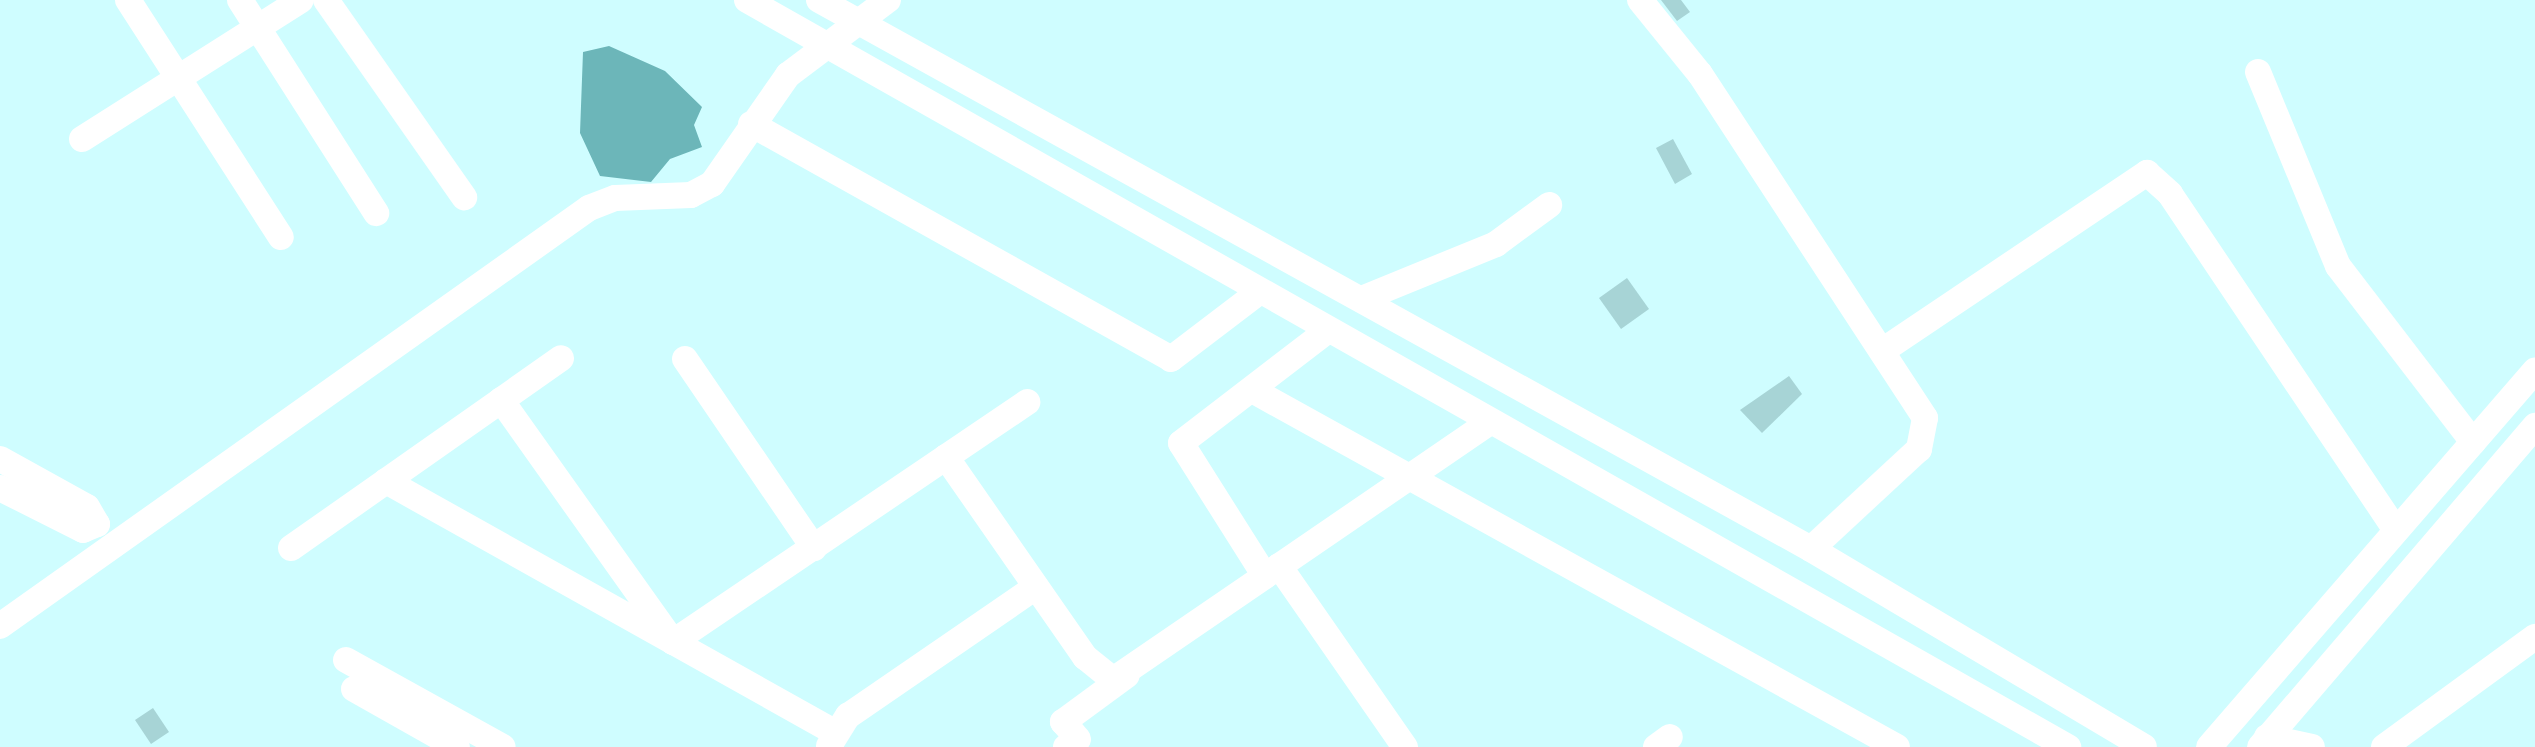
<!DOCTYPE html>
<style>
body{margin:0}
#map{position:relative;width:2535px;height:747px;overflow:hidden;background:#cffdff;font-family:Inter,sans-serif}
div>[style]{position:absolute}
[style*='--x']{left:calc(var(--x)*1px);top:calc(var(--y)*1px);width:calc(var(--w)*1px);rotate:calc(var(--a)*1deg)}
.water>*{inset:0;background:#6cb6b9}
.building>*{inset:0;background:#a7d4d6}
.minor>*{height:26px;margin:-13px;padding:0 13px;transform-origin:13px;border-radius:13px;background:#fff}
span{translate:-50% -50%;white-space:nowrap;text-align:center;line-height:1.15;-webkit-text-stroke:6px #fff;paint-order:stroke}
</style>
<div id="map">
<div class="water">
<i style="clip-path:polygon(609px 46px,665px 71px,702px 107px,694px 125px,702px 147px,670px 159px,651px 182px,600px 176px,580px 133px,583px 52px)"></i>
</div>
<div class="building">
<i style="clip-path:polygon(1661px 0,1681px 0,1690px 12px,1677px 21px)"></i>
<i style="clip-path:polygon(1673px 139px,1692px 174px,1675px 184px,1656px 148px)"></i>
<i style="clip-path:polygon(1627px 278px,1649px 309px,1621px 329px,1599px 298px)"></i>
<i style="clip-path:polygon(1789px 376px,1802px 394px,1762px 433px,1740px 410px)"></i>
<i style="clip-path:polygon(153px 708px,169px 732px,151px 744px,135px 720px)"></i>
</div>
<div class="minor">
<i style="--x:128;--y:0;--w:282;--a:57.2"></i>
<i style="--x:240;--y:0;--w:253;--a:57.4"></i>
<i style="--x:326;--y:0;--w:241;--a:55"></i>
<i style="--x:747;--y:0;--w:1518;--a:29.49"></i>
<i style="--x:819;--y:0;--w:1134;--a:28.96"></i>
<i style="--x:1811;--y:549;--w:387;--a:30.7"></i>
<i style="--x:1640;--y:0;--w:95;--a:51"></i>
<i style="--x:1700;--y:74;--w:411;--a:56.8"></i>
<i style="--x:1925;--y:418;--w:32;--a:101"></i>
<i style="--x:1919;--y:449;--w:147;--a:137.2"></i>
<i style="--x:2258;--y:72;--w:210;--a:67.6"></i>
<i style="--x:2338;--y:266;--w:222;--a:52.5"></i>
<i style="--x:751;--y:124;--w:481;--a:29.2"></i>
<i style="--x:1171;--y:359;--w:111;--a:-37.3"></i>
<i style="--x:82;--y:139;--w:259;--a:-32.4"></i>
<i style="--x:1364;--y:298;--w:143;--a:-22.2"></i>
<i style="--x:1496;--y:244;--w:66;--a:-36.3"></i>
<i style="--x:1885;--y:349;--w:316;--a:-33.9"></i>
<i style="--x:2147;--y:173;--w:31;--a:42"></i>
<i style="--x:2170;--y:194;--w:405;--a:56.1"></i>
<i style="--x:685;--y:359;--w:229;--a:55.7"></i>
<i style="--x:1252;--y:390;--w:737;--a:28.96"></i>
<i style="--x:501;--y:400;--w:297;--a:54.6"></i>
<i style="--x:673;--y:642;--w:428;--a:-34.1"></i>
<i style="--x:946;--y:457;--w:244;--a:55.2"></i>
<i style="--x:1085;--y:657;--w:36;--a:39"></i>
<i style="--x:1113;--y:680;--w:455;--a:-34.4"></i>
<i style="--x:0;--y:459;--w:99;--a:28.9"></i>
<i style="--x:87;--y:507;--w:20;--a:60"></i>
<i style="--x:97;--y:524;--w:15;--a:157"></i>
<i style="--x:83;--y:530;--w:93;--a:-153.2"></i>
<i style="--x:386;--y:481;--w:516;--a:29.25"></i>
<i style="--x:291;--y:548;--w:330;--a:-35.1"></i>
<i style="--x:1279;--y:566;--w:221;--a:55.2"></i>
<i style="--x:1265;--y:576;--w:157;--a:-122.3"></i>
<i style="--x:1181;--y:443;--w:184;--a:-37.5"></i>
<i style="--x:0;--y:626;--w:722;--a:-35.36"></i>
<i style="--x:589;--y:208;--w:28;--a:-21"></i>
<i style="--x:615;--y:198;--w:76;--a:-2.3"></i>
<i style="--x:691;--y:195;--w:24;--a:-28"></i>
<i style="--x:712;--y:184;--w:133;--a:-55.1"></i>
<i style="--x:788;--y:75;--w:125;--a:-36.9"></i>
<i style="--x:346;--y:660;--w:179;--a:29"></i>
<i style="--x:354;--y:689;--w:118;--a:29.4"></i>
<i style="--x:2267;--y:737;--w:46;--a:12.5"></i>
<i style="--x:829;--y:746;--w:36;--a:-58"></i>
<i style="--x:848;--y:716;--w:228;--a:-34.5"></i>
<i style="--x:1066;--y:747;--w:14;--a:-34"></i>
<i style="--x:1078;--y:739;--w:23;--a:-131"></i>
<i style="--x:1063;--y:722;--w:79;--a:-36.3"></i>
<i style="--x:1656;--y:747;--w:17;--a:-36"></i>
<i style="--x:2209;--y:747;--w:498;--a:-49.1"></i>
<i style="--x:2260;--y:747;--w:423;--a:-49.4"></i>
<i style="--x:2384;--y:747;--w:187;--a:-36.1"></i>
</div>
</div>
